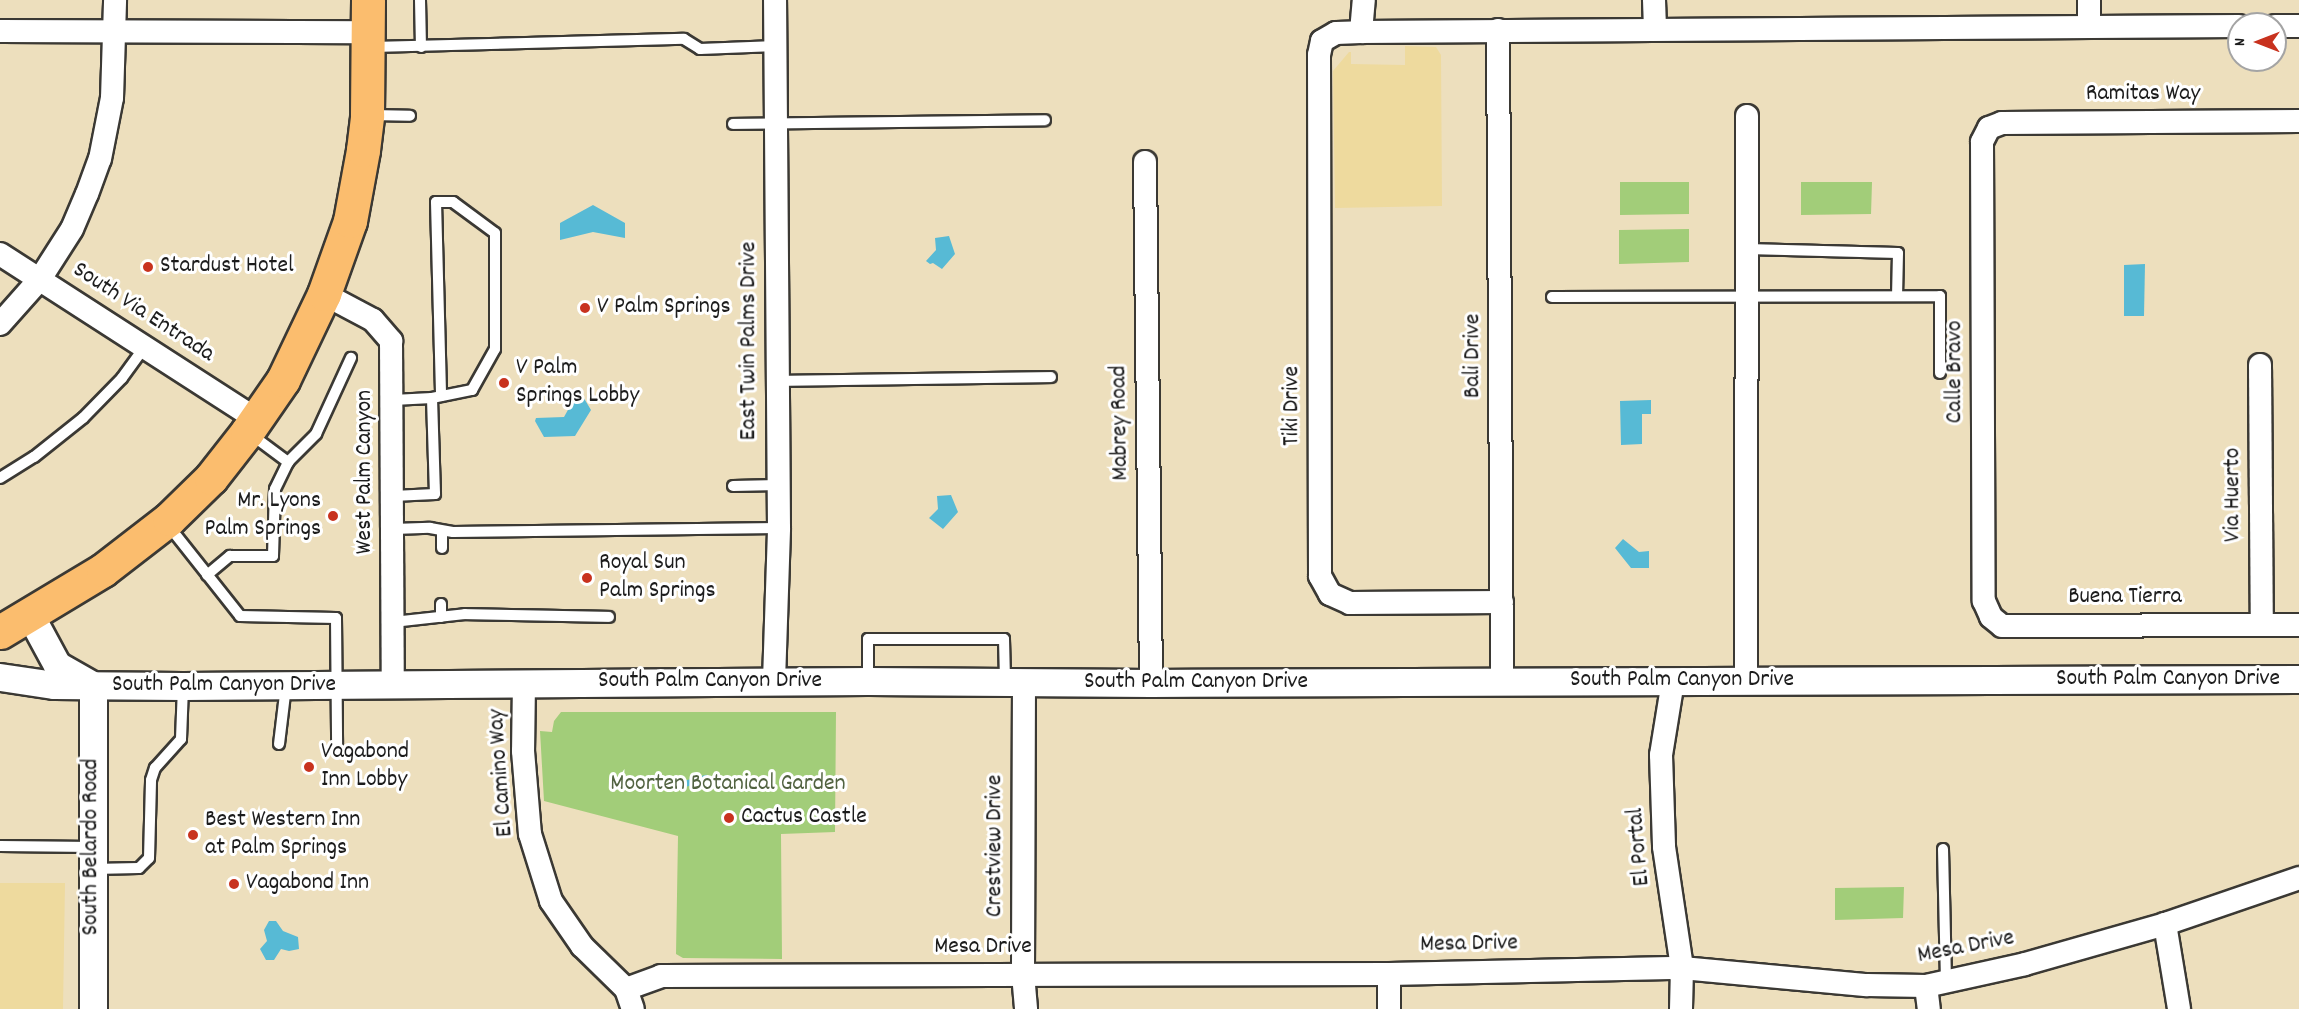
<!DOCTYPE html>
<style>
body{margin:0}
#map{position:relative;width:2299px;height:1009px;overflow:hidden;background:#eddfbd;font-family:Dekko,sans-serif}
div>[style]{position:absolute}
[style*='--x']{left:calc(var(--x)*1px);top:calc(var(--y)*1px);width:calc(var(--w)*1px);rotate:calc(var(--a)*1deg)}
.green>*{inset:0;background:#a2cd79}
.sand>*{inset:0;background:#eeda9e}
.water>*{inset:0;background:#57bad5}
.stream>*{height:6px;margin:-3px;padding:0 3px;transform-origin:3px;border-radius:3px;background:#57bad5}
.roads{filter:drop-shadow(2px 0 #3b3934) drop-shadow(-2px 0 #3b3934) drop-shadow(0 2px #3b3934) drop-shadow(0 -2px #3b3934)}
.service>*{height:10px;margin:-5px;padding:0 5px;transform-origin:5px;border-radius:5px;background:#fff}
.minor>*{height:22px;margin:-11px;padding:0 11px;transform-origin:11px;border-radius:11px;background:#fff}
.tertiary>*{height:27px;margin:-13.5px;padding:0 13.5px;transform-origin:13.5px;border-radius:13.5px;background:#fff}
.primary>*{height:33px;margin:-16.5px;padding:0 16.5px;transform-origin:16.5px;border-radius:16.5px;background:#fbbd6e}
.dots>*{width:16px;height:16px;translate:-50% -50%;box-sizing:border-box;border:3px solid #fff;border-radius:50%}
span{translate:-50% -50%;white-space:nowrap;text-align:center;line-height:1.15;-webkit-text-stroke:6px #fff;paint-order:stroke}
.street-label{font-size:24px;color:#1c1c1c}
.poi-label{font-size:24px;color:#1c1c1c}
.left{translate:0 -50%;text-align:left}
.right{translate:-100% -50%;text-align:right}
.park-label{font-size:24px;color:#526341}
.north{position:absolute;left:2227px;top:12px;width:60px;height:60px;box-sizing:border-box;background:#fff;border:2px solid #a4a4a4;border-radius:50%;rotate:270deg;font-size:16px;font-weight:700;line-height:24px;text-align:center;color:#1c1c1c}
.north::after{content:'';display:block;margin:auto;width:21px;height:27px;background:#c8321e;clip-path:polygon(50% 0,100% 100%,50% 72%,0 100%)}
</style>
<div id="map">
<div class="green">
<i style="clip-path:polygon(1620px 182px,1689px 182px,1689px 214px,1620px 215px)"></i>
<i style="clip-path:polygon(1801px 182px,1872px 182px,1871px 214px,1801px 215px)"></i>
<i style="clip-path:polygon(1689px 229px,1689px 262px,1619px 264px,1619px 230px)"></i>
<i style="clip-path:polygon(561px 712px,836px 712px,835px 832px,781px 834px,782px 959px,683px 958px,676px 954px,678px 836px,544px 801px,540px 731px,552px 732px,554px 721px)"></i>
<i style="clip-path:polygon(1904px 887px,1903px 918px,1835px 920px,1835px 888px)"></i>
</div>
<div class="sand">
<i style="clip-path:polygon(1405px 46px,1436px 47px,1441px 55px,1442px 206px,1335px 208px,1333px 71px,1349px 52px,1351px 52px,1351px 64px,1405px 65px)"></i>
<i style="clip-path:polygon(0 883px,65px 883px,63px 1009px,0 1009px)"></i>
</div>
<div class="water">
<i style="clip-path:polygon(593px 205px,625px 223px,625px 238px,593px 232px,560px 240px,560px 223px)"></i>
<i style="clip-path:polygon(949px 236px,955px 254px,942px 269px,933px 263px,930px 264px,926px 261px,936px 250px,935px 238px)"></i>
<i style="clip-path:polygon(2145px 264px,2144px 316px,2124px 316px,2124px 265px)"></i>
<i style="clip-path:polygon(579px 390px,591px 410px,575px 436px,544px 437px,535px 421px,536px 418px,564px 417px)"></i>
<i style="clip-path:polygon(1651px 400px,1651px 414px,1642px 414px,1642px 444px,1621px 445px,1620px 401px)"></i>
<i style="clip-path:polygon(951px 495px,958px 512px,943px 529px,929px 518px,938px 509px,937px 496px)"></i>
<i style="clip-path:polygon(1623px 539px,1639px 552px,1649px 551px,1649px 568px,1631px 568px,1615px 548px)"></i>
<i style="clip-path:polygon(269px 921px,276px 921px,283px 931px,298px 937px,299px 949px,289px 951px,281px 949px,274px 960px,266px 960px,260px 949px,267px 941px,264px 930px)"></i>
</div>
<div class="stream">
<i style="--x:681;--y:785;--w:26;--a:-16"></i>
</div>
<div class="roads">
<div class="service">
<i style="--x:420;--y:0;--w:47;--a:88.8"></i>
<i style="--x:372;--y:47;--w:312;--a:-1.5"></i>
<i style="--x:684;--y:39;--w:19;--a:32"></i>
<i style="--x:700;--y:49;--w:76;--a:-2.3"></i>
<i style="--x:371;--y:115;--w:39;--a:1"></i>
<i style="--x:733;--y:124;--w:312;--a:-0.7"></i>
<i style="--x:1747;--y:249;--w:151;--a:1.5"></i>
<i style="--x:1898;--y:253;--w:43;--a:91.3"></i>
<i style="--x:1552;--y:297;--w:388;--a:-0.1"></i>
<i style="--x:1940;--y:296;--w:77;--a:90"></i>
<i style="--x:777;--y:381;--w:274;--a:-0.8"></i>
<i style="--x:393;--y:400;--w:39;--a:-3"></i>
<i style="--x:432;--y:398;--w:41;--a:-11.3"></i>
<i style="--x:472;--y:390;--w:47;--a:-60.7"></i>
<i style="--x:495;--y:349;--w:116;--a:-90"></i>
<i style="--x:495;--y:233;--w:52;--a:-143.6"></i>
<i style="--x:453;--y:202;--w:17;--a:180"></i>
<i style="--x:436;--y:202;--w:194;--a:88.5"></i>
<i style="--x:249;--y:433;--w:49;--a:36.6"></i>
<i style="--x:0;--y:478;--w:40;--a:-32"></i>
<i style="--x:34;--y:457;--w:63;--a:-38.5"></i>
<i style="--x:83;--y:418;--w:56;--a:-45.7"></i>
<i style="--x:122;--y:378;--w:39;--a:-54"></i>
<i style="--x:733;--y:486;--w:45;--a:-1.3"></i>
<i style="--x:393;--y:496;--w:42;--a:-2.7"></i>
<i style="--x:435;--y:494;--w:96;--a:-91.8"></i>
<i style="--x:168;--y:525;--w:116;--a:51.6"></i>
<i style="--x:240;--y:616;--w:96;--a:1.2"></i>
<i style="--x:336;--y:618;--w:126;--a:89.5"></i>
<i style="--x:393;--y:529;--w:37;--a:-2"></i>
<i style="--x:430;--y:528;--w:23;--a:10"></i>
<i style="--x:453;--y:532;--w:326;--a:-0.7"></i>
<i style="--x:442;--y:531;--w:17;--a:90"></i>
<i style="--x:207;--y:575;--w:30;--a:-40"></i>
<i style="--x:230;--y:556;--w:43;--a:0"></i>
<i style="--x:273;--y:556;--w:67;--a:-88.3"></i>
<i style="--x:275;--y:489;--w:30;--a:-64"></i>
<i style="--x:288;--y:462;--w:40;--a:-45"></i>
<i style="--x:316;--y:434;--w:84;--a:-65.3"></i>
<i style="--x:441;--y:604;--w:13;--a:90"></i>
<i style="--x:393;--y:622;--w:72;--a:-6.3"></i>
<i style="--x:465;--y:614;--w:144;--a:1.2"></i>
<i style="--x:868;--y:680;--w:41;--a:-90"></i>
<i style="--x:868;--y:639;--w:136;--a:0"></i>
<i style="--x:1004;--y:639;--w:41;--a:88.6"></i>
<i style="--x:279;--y:744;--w:58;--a:-83.1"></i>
<i style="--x:0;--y:846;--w:93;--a:0.6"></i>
<i style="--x:1943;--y:849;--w:133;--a:88.7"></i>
<i style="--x:93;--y:869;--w:46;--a:-1.2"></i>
<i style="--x:139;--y:868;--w:14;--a:-45"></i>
<i style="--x:149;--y:858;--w:78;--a:-88.5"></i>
<i style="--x:151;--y:780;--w:13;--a:-72"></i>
<i style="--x:155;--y:768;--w:39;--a:-48"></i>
<i style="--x:181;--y:739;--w:53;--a:-87.8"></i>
</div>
<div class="minor">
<i style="--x:1654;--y:0;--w:29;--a:88"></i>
<i style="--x:2089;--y:0;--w:27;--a:90"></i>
<i style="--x:2275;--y:26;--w:24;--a:0"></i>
<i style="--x:1498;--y:30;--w:651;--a:89.65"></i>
<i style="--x:0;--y:31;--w:368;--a:0.2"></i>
<i style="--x:1361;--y:32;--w:32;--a:-85"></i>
<i style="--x:2299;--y:121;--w:297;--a:179.6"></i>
<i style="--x:2002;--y:123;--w:14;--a:159"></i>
<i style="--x:1989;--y:128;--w:16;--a:117"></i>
<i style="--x:1982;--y:142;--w:459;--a:89.8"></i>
<i style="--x:1984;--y:601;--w:17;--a:66"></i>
<i style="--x:1991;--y:617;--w:14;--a:39"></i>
<i style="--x:2002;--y:626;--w:297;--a:-0.2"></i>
<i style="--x:1145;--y:162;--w:521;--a:89.34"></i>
<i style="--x:0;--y:254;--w:305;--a:32.8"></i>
<i style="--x:324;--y:294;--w:55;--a:28"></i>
<i style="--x:373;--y:320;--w:28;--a:49"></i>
<i style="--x:391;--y:341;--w:344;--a:89.7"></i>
<i style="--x:0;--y:324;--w:60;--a:-48.4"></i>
<i style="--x:40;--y:279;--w:59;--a:-57.4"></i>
<i style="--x:72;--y:229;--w:38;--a:-67"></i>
<i style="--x:87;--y:194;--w:37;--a:-70"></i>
<i style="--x:100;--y:159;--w:62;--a:-78.9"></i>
<i style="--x:112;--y:98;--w:98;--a:-88.2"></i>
<i style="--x:2260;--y:365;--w:260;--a:89.6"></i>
<i style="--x:1502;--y:602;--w:152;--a:179.6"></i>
<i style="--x:1350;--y:603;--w:22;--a:-156"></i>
<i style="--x:1330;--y:594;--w:21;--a:-119"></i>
<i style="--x:1320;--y:576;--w:521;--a:-90.11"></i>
<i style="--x:1319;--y:55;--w:14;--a:-78"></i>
<i style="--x:1322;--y:41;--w:16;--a:-30"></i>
<i style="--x:1336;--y:33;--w:25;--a:-2"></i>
<i style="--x:1361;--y:32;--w:878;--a:-0.39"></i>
<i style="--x:774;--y:681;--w:153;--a:-88.1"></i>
<i style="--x:779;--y:528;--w:528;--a:-90.43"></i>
<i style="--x:1673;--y:681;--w:75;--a:99.2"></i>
<i style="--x:1661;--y:755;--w:92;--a:88.1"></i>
<i style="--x:1664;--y:847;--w:122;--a:81.5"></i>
<i style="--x:1682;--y:968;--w:41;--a:91.4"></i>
<i style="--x:1746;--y:681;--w:565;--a:-89.9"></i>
<i style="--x:524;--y:682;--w:69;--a:90.8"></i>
<i style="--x:523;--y:751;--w:83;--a:85.2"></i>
<i style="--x:530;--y:834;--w:70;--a:72.6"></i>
<i style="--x:551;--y:901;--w:55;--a:55.4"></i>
<i style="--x:582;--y:946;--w:62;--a:44.3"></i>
<i style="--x:626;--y:989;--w:21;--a:71"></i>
<i style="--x:1024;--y:683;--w:291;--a:90.2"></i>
<i style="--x:1023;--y:974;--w:35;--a:85"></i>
<i style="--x:2165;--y:924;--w:86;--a:80.6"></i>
<i style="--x:1926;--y:986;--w:23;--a:83"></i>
<i style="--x:626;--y:989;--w:37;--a:-20"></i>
<i style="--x:661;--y:976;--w:728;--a:-0.16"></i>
<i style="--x:1389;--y:974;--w:293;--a:-1.2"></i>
<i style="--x:1682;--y:968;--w:186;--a:5.3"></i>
<i style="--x:1867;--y:985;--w:59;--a:1"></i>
<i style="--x:1926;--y:986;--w:101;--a:-12.5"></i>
<i style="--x:2025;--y:964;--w:146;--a:-15.9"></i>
<i style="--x:2165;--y:924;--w:142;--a:-18.9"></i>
<i style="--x:1389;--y:1009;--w:35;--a:-90"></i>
</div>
<div class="tertiary">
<i style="--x:30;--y:615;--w:57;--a:61.6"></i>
<i style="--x:57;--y:665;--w:40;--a:29.7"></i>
<i style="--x:0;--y:677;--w:55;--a:8.4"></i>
<i style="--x:54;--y:685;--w:129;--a:0.4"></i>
<i style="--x:183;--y:686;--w:685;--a:-0.42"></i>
<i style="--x:868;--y:681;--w:283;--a:0.4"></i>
<i style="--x:1151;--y:683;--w:1148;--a:-0.2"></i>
<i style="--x:93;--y:1009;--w:323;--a:-90"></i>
</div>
<div class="primary">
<i style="--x:0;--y:632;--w:120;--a:-31"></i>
<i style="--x:103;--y:570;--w:83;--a:-37.7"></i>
<i style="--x:169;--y:519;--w:59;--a:-44.3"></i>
<i style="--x:211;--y:478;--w:58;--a:-52"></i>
<i style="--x:247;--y:432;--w:63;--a:-55.3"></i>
<i style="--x:283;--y:380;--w:95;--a:-64.5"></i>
<i style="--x:324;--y:294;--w:77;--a:-70.4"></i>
<i style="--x:350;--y:221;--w:72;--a:-79.6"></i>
<i style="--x:363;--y:150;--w:35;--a:-83"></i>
<i style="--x:367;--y:115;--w:115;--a:-89.5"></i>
</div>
</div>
<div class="dots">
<i style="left:148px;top:267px;background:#c8321e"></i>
<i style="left:585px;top:308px;background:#c8321e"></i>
<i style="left:504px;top:383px;background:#c8321e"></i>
<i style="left:333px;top:516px;background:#c8321e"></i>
<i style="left:587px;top:578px;background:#c8321e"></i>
<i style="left:309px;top:767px;background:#c8321e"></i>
<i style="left:729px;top:818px;background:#c8321e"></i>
<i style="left:193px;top:835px;background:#c8321e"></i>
<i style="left:234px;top:884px;background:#c8321e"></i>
</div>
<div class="street-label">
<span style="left:2143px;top:95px">Ramitas Way</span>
<span style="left:143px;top:313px;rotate:33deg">South Via Entrada</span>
<span style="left:750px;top:341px;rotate:-90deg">East Twin Palms Drive</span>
<span style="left:1474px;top:356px;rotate:-90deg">Bali Drive</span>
<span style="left:1956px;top:372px;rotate:-90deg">Calle Bravo</span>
<span style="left:1293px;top:406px;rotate:-90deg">Tiki Drive</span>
<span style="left:1121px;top:423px;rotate:-91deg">Mabrey Road</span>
<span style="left:366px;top:472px;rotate:-90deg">West Palm Canyon</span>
<span style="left:2234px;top:495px;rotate:-90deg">Via Huerto</span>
<span style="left:2125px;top:598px">Buena Tierra</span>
<span style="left:2168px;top:680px">South Palm Canyon Drive</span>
<span style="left:1682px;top:681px">South Palm Canyon Drive</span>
<span style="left:710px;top:682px">South Palm Canyon Drive</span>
<span style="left:1196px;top:683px">South Palm Canyon Drive</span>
<span style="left:224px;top:686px">South Palm Canyon Drive</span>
<span style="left:502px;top:773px;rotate:-94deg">El Camino Way</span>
<span style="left:996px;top:846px;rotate:-90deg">Crestview Drive</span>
<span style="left:92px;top:847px;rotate:-90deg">South Belardo Road</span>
<span style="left:1640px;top:847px;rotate:-95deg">El Portal</span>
<span style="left:1469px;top:945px;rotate:-1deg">Mesa Drive</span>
<span style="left:983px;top:948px">Mesa Drive</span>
<span style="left:1966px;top:948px;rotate:-11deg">Mesa Drive</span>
</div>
<div class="poi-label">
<span class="left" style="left:160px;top:267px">Stardust Hotel</span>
<span class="left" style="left:597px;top:308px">V Palm Springs</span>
<span class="left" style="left:516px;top:383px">V Palm<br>Springs Lobby</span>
<span class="right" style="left:321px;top:516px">Mr. Lyons<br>Palm Springs</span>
<span class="left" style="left:599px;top:578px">Royal Sun<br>Palm Springs</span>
<span class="left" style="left:321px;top:767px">Vagabond<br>Inn Lobby</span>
<span class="left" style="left:741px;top:818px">Cactus Castle</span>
<span class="left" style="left:205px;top:835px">Best Western Inn<br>at Palm Springs</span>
<span class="left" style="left:246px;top:884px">Vagabond Inn</span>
</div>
<div class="park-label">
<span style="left:728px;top:785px">Moorten Botanical Garden</span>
</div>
<div class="north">N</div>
</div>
